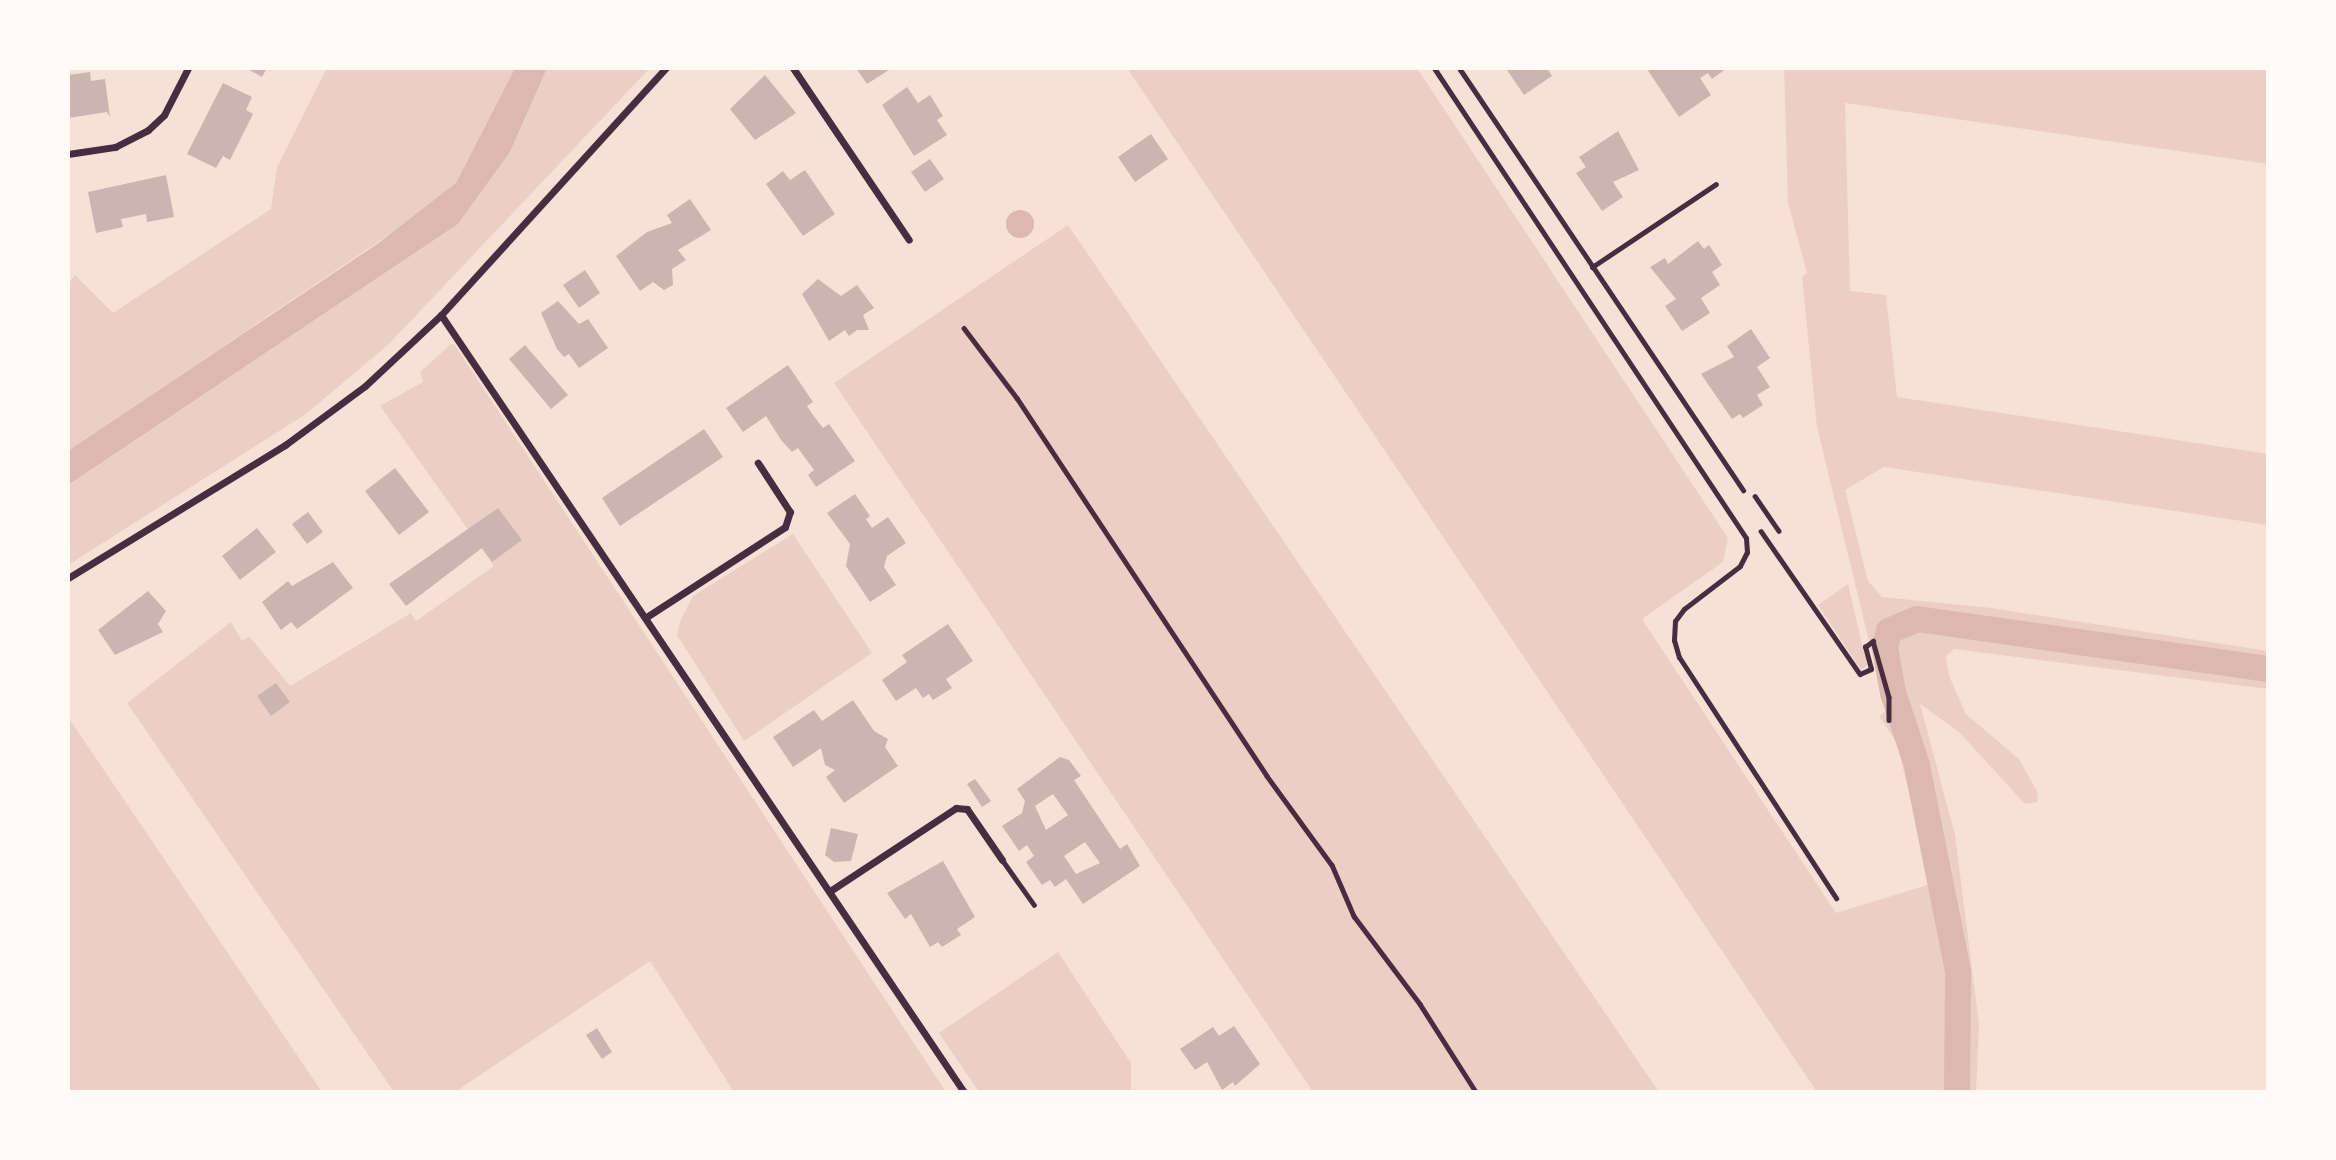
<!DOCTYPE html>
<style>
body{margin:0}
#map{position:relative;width:2336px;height:1160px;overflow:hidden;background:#f7e1d7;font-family:"Noto Sans",sans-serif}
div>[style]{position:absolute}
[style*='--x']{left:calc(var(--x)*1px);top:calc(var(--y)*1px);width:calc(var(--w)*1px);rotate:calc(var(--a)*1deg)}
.green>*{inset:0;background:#ebcfc5}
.water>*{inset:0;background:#dcb8b0}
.round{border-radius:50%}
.canal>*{height:26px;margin:-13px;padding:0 13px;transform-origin:13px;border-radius:13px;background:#dcb8b0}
.building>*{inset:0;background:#ccb4b1}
.path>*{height:4.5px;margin:-2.25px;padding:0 2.25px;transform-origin:2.25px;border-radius:2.25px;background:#4a2c40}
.service>*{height:5px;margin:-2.5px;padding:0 2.5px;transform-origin:2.5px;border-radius:2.5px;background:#4a2c40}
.minor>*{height:7px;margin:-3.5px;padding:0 3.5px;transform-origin:3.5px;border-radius:3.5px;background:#4a2c40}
span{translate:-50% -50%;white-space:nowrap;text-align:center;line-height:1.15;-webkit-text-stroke:5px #fffaf5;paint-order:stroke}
.frame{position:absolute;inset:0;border:70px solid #fffaf5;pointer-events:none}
</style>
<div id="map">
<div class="green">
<i style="clip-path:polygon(327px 68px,515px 68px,456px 183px,421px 213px,68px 451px,68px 284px,75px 275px,113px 313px,271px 209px,277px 167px)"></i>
<i style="clip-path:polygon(547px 68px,650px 68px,389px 344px,306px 414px,68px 565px,68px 485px,458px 224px,510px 152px)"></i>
<i style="clip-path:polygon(1127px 68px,1417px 68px,1728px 538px,1723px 562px,1642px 619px,1836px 913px,1931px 884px,1897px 743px,1879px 716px,1886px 711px,1817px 427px,1802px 277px,1807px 273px,1788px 203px,1784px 68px,2268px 68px,2268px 164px,1845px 103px,1850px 291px,1886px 295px,1897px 397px,2268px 454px,2268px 525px,1884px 467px,1845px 490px,1868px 581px,1882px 597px,1991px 608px,2268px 651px,2268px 689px,1954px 649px,1946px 656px,1949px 676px,1966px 714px,2019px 759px,2037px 791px,2038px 802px,2025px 804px,1959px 732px,1920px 704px,1955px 835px,1979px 1024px,1976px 1092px,1817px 1092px)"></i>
<i style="clip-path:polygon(1068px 225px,1659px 1092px,1313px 1092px,834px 383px)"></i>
<i style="clip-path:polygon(451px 344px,455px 345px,946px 1092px,734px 1092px,650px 961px,455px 1092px,394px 1092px,127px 703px,231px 622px,242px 641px,249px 636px,290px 686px,411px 613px,416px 621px,494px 566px,380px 406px,423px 382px,420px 372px)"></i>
<i style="clip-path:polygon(793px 534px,872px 653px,744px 741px,677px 635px,680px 621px,693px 596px)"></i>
<i style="clip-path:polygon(1848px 584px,1867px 665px,1861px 670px,1818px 605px)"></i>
<i style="clip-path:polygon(68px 717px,322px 1092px,68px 1092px)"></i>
<i style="clip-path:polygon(1058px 952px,1131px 1063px,1131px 1092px,979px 1092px,939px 1033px)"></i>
</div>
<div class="water">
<i style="clip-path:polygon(515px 68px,547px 68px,510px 152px,458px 224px,68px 485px,68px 451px,380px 242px,456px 183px)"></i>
<i class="round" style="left:1006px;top:210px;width:28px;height:28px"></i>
</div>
<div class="canal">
<i style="--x:1957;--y:1092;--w:121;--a:-89.5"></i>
<i style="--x:1958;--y:971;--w:210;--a:-101.3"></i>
<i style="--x:1917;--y:765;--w:76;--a:-108.4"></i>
<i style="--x:1893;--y:693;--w:47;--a:-99.9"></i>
<i style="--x:1885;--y:647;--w:16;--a:-76"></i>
<i style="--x:1889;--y:631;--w:30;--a:-23"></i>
<i style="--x:1917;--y:619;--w:355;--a:8.1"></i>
</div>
<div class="building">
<i style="clip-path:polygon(246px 68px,267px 68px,262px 77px)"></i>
<i style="clip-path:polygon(856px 68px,892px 68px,867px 84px)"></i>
<i style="clip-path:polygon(1547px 68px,1552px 76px,1524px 95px,1507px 70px)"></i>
<i style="clip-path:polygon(1727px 68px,1712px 79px,1708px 73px,1700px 78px,1711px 95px,1679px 117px,1647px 69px)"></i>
<i style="clip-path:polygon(90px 72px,91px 81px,105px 79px,110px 117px,107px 112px,68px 118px,68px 75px)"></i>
<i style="clip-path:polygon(765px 75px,796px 113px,755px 140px,730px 109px)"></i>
<i style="clip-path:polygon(223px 83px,252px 97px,246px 110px,253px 114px,230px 160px,223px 156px,216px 168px,187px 154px)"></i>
<i style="clip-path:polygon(907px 87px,918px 103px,930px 95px,943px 116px,937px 120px,947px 135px,914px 156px,882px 105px)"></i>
<i style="clip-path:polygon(1618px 131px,1639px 170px,1613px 182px,1623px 197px,1602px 211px,1576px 173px,1586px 167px,1579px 157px)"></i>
<i style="clip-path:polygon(1151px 134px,1168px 159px,1135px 182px,1118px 157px)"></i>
<i style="clip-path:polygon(930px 159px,944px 179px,925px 192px,911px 172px)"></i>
<i style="clip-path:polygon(805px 170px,835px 214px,803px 236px,766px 184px,783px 171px,790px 180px)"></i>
<i style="clip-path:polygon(166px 175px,174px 217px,147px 222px,146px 214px,121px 219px,123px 227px,96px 233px,88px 192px)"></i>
<i style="clip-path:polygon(690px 199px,711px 230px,678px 250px,686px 260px,672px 269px,673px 285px,664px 290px,653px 282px,640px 291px,616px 256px,647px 232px,672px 223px,667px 215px)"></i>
<i style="clip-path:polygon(1698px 241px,1704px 249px,1709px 245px,1722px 265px,1712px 272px,1720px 285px,1701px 298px,1710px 313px,1682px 331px,1665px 306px,1676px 299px,1650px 267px,1665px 258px,1668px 264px)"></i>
<i style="clip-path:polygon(585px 270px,600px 293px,579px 308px,563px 285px)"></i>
<i style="clip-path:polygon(818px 279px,841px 296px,857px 285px,874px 308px,863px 315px,869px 330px,857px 330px,849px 336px,845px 330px,829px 341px,802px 294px)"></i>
<i style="clip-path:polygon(558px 301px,579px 324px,588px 319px,608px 348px,579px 368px,569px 354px,564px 357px,557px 349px,541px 313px)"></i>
<i style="clip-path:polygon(1751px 329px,1770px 358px,1757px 367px,1770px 387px,1757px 395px,1763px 405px,1743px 418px,1740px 414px,1732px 419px,1701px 374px,1734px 357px,1727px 346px)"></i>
<i style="clip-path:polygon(525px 345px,568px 395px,551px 409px,509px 359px)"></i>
<i style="clip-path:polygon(788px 365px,813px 402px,807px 406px,813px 415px,823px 428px,829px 424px,855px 461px,816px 487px,808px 475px,814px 470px,798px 448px,792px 452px,781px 440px,766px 416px,743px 432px,726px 408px)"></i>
<i style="clip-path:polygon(704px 429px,723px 457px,620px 526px,602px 498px)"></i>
<i style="clip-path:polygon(395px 468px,429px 512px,399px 535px,365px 491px)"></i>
<i style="clip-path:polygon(855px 494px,870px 516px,866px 519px,872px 528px,888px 517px,906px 543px,887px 556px,884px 567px,896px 585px,870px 602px,846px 566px,850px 544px,827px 513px)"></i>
<i style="clip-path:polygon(498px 508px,522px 540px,492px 562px,482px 548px,406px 606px,389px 584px)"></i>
<i style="clip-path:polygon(308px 512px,323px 532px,307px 544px,292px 524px)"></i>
<i style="clip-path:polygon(257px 528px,276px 552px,240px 580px,222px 556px)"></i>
<i style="clip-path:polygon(333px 562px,353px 588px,297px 629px,291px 622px,281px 630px,262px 602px,288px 581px,292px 586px)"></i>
<i style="clip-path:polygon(148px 591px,166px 611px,158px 624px,163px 632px,115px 655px,98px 630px)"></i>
<i style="clip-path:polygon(948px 624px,973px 661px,946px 679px,952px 688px,933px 700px,929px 694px,923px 698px,916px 688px,896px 701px,882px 680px,907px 662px,902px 655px)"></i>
<i style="clip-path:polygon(276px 683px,290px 702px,271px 716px,257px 696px)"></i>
<i style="clip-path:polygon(853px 700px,874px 731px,888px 739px,885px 747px,898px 766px,844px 803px,826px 777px,835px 770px,825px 765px,821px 748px,793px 767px,773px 737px,814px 710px,822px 721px)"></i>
<i style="clip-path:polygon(evenodd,1060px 757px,1069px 760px,1081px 776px,1074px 780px,1120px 849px,1127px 844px,1140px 866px,1083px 904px,1066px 879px,1055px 887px,1050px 880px,1042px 885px,1026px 862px,1034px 856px,1027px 845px,1019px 851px,1002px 826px,1022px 813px,1025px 801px,1017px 789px,1060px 757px,1053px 794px,1068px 815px,1046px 830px,1035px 806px,1053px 794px,1060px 757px,1085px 842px,1100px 863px,1076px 874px,1064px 856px,1085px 842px)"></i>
<i style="clip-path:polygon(975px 779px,991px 801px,982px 807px,967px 784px)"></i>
<i style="clip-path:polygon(831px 828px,858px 834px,851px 861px,834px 862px,825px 855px)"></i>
<i style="clip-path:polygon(943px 861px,975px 917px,957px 929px,961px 935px,942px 947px,938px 942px,930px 947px,911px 914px,905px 919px,887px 893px)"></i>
<i style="clip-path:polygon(1234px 1026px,1260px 1064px,1235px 1086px,1233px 1082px,1222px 1090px,1207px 1062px,1195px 1070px,1180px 1049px,1213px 1027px,1219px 1036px)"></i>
<i style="clip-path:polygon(597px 1028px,612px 1052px,602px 1059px,586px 1035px)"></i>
</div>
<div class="path">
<i style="--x:964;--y:328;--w:88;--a:52.9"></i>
<i style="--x:1017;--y:398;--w:453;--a:56.5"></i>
<i style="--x:1267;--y:776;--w:110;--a:53.9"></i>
<i style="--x:1332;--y:865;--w:56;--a:66.7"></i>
<i style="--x:1354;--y:916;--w:110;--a:53.1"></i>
<i style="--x:1420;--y:1004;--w:104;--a:57.5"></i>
<i style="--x:1755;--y:496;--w:42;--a:55.6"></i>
<i style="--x:1761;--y:531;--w:174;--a:55.3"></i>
<i style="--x:1860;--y:674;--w:12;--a:-24"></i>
<i style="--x:1871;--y:669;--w:23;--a:-105"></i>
<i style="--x:1865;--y:647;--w:10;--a:-37"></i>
<i style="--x:1873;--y:641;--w:58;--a:74.1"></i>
<i style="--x:1889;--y:697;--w:23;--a:90"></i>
</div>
<div class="service">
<i style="--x:1434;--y:68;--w:564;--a:56.42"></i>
<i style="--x:1746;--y:538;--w:14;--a:86"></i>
<i style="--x:1747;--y:552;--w:16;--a:117"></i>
<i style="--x:1740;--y:566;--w:71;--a:142.5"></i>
<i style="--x:1684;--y:609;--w:15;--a:127"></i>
<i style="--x:1675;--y:621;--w:19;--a:93"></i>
<i style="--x:1674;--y:640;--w:18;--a:74"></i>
<i style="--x:1679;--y:657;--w:288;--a:56.9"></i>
<i style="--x:1459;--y:68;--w:509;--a:56.06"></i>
<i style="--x:1592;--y:267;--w:149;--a:-33.8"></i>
<i style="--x:1002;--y:860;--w:55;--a:54.6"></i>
</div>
<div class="minor">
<i style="--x:793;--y:68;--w:207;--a:56"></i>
<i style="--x:68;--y:154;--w:48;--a:-8.5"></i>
<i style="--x:115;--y:147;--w:37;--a:-27"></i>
<i style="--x:148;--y:130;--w:22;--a:-43"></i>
<i style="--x:164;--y:115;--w:53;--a:-62.9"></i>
<i style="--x:441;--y:315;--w:937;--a:56.06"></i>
<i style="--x:68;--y:578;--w:255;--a:-31.5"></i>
<i style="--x:285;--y:445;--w:99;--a:-36.4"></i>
<i style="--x:365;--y:386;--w:104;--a:-43.1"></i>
<i style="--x:441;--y:315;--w:334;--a:-47.7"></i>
<i style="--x:648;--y:616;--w:163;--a:-33"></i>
<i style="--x:785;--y:527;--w:16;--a:-72"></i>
<i style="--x:790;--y:512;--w:59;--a:-123.1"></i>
<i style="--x:830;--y:891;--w:151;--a:-33.4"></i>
<i style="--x:956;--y:808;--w:11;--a:5"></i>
<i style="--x:967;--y:809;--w:62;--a:55.5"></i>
</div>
<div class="frame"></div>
</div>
